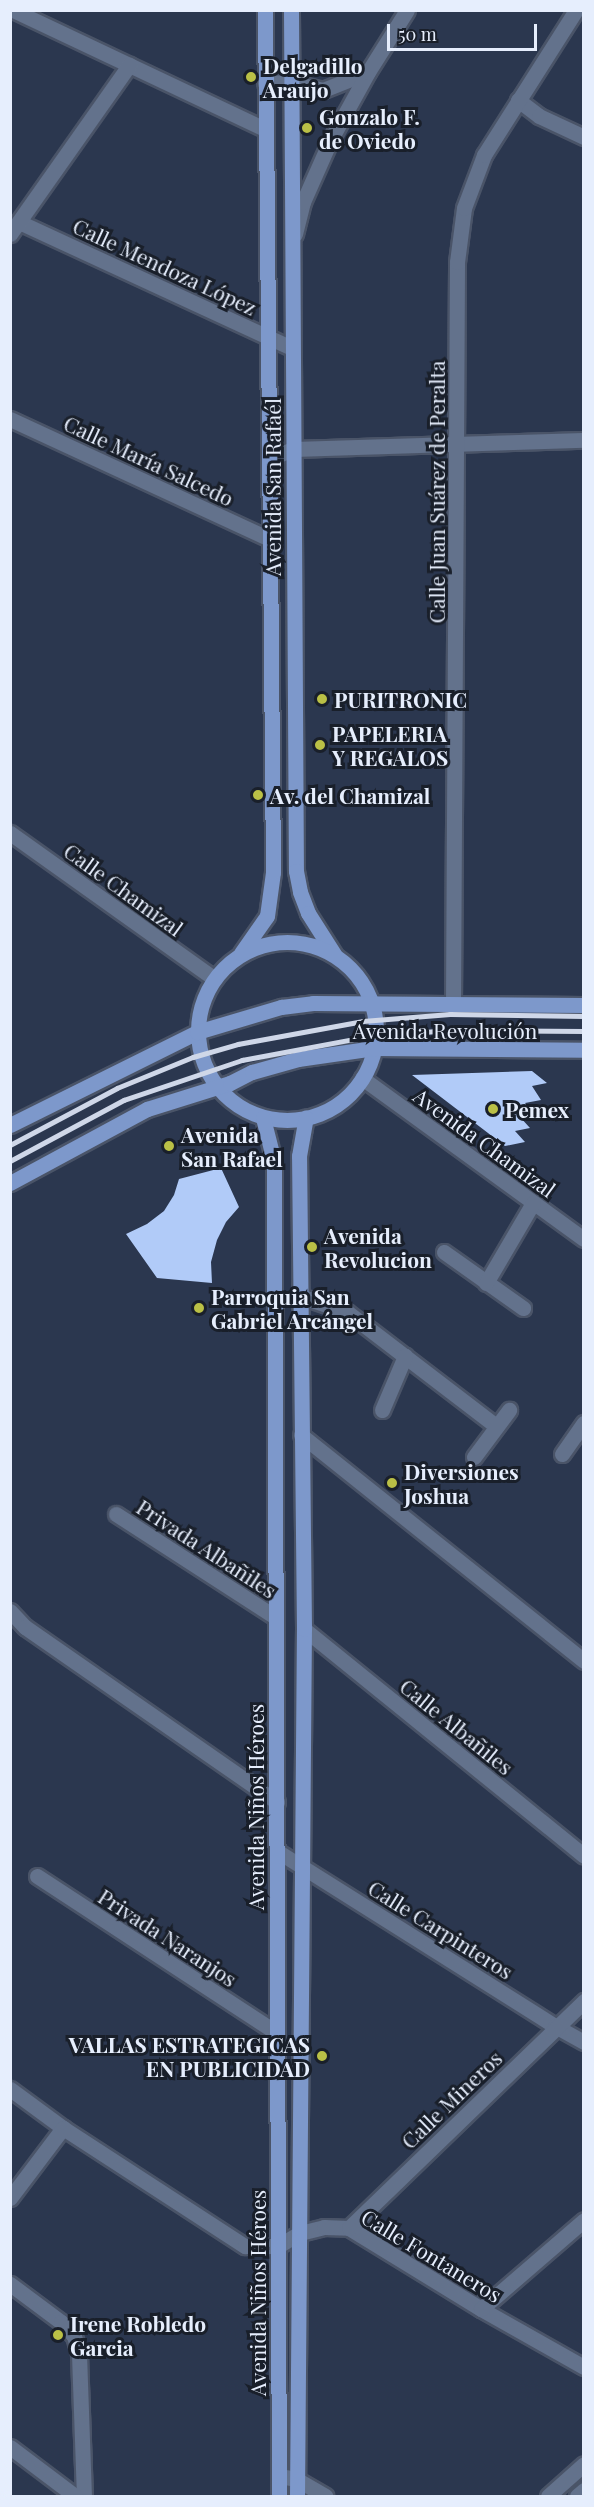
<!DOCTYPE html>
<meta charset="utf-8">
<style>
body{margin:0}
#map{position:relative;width:594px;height:2507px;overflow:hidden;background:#2b374f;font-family:"Playfair Display",serif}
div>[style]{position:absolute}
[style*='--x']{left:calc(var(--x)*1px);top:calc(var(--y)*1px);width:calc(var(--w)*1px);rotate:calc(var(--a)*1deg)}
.building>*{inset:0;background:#b1cbf8}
.roads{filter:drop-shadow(2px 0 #4a5468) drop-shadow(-2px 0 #4a5468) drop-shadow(0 2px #4a5468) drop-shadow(0 -2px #4a5468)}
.street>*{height:15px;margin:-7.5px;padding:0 7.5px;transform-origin:7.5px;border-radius:7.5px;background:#63728c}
.secondary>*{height:15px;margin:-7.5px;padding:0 7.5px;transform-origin:7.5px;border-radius:7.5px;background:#63728c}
.primary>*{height:15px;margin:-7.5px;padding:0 7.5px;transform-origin:7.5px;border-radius:7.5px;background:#7d98cb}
.primary>.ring{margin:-7.5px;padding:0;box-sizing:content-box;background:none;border:15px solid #7d98cb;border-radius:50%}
.rail>*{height:4.5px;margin:-2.25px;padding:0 2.25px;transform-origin:2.25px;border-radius:2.25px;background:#cfd7e8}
.dots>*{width:16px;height:16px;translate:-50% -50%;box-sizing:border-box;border:3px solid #191f2a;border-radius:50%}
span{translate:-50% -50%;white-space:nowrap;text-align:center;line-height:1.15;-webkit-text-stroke:6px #191f2a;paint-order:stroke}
.poi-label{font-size:21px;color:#e6eefd;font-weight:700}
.left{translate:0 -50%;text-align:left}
.right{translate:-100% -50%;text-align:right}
.street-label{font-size:21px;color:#e6eefd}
.frame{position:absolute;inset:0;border:12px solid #e6eefd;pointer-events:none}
.scale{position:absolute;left:387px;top:24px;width:150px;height:27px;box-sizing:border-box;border:3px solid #e6eefd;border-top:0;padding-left:8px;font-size:18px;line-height:21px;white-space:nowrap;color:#e6eefd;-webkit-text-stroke:4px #191f2a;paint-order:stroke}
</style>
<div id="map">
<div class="building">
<i style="clip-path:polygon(532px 1071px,547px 1083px,532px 1086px,541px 1100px,525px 1103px,535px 1115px,520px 1117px,530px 1128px,515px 1131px,525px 1142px,505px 1146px,412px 1075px)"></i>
<i style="clip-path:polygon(221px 1168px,239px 1207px,226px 1222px,217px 1240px,211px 1262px,212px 1283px,157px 1278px,126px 1234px,147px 1224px,164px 1211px,174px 1195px,179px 1179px)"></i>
</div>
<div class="roads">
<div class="street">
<i style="--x:13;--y:10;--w:279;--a:25.3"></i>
<i style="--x:265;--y:83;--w:26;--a:-2"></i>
<i style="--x:291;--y:82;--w:33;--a:14"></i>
<i style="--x:323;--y:90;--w:48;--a:-21.8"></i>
<i style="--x:518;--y:100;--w:26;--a:37"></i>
<i style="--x:539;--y:116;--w:50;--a:25"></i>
<i style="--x:19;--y:222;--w:301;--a:24.8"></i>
<i style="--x:10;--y:234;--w:207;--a:-54.8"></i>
<i style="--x:295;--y:234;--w:33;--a:-76"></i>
<i style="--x:303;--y:202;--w:67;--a:-66.1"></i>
<i style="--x:330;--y:141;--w:79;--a:-61.2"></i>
<i style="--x:368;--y:72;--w:73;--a:-57.8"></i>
<i style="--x:10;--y:419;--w:286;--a:24.8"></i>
<i style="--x:269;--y:459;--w:26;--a:-23"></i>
<i style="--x:293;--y:449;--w:291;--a:-1.8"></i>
<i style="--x:10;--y:833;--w:249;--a:35.5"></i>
<i style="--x:453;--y:1005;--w:743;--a:-89.69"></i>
<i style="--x:457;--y:262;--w:54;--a:-82.6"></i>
<i style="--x:464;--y:208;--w:57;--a:-69.3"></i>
<i style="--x:484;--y:155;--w:172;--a:-57.6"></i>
<i style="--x:362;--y:1078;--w:274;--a:36"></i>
<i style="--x:444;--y:1252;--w:97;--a:35.3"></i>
<i style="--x:486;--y:1283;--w:93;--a:-59.6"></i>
<i style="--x:300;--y:1296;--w:50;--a:18.8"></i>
<i style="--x:347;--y:1312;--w:188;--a:37.4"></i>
<i style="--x:382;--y:1410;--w:59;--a:-66.9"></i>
<i style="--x:301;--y:1435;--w:362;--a:38.6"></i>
<i style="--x:562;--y:1454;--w:38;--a:-55"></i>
<i style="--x:474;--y:1457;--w:59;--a:-53.3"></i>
<i style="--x:116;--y:1514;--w:189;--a:32.9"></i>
<i style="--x:10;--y:1611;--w:22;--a:47"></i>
<i style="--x:25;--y:1627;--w:307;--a:34.8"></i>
<i style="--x:304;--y:1629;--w:360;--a:39"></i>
<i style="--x:277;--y:1851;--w:328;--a:32.2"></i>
<i style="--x:555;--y:2026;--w:33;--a:29"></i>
<i style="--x:37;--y:1876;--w:287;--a:33.2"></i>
<i style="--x:10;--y:2089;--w:66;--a:36.3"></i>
<i style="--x:63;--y:2128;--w:217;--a:33"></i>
<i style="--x:245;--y:2246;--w:33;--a:0"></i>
<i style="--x:278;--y:2246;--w:26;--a:-31"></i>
<i style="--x:300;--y:2233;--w:25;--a:-14"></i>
<i style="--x:324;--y:2227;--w:25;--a:2"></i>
<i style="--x:349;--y:2228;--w:155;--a:31.5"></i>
<i style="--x:481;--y:2309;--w:118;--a:29.4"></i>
<i style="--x:10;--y:2198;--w:88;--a:-52.9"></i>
<i style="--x:349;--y:2228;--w:327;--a:-44"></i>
<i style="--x:10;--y:2284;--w:64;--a:36.7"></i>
<i style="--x:61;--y:2322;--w:19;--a:47"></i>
<i style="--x:74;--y:2336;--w:19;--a:74"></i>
<i style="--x:79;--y:2354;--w:142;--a:88"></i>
<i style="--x:481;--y:2309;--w:136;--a:-40.8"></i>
<i style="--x:10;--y:2447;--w:81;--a:37"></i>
<i style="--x:279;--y:2476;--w:17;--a:10"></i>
<i style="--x:296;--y:2479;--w:34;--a:30"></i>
</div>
<div class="secondary">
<i style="--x:548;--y:2496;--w:48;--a:-41.6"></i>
<i style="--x:577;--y:2496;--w:9;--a:-41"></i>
</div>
<div class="primary">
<i style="--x:291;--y:10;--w:861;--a:89.67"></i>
<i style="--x:296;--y:871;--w:21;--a:79"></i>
<i style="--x:300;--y:892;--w:22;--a:69"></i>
<i style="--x:308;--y:913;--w:49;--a:57.6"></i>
<i class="ring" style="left:198px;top:942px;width:163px;height:163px"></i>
<i style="--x:241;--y:953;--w:45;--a:-54.9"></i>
<i style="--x:267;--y:916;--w:44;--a:-82.2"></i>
<i style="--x:273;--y:872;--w:862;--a:-90.53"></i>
<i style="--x:263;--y:1118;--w:44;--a:75.7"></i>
<i style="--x:274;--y:1161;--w:1335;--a:89.79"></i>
<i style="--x:10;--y:1125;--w:209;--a:-26.4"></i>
<i style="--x:197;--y:1032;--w:88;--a:-16.6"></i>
<i style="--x:281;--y:1007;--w:32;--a:-7"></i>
<i style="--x:313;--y:1003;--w:271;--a:0.4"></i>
<i style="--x:10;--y:1183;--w:156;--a:-28.4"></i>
<i style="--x:147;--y:1109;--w:87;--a:-17.4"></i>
<i style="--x:230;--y:1083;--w:25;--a:-27"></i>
<i style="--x:252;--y:1072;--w:48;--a:-15.8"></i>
<i style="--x:298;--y:1059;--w:77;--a:-8.2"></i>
<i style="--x:374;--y:1048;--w:210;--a:0.5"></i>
<i style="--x:297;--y:2496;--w:867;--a:-89.54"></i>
<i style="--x:304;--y:1629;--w:473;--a:-90.6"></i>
<i style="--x:299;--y:1156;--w:39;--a:-80"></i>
</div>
</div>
<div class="rail">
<i style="--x:10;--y:1145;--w:121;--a:-28"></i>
<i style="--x:117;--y:1088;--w:82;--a:-22.2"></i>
<i style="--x:193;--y:1057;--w:47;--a:-16.1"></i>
<i style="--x:238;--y:1044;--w:127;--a:-10.4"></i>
<i style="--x:363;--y:1021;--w:87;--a:-4.6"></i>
<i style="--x:450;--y:1014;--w:134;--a:0.9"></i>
<i style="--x:10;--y:1161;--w:129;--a:-28.2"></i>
<i style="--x:124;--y:1100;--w:125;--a:-18.7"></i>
<i style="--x:242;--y:1060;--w:125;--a:-10.6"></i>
<i style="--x:365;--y:1037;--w:83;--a:-4.8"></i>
<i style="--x:448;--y:1030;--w:136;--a:0.4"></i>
</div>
<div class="dots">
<i style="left:251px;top:77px;background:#bac046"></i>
<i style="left:307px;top:128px;background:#bac046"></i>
<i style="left:322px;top:699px;background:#bac046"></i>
<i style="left:320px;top:745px;background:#bac046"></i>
<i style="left:258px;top:795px;background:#bac046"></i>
<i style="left:493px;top:1109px;background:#bac046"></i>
<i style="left:169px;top:1146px;background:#bac046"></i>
<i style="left:312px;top:1247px;background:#bac046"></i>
<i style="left:199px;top:1308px;background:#bac046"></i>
<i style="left:392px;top:1483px;background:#bac046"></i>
<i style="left:322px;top:2056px;background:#bac046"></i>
<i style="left:58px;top:2335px;background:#bac046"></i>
</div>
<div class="poi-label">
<span class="left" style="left:263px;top:77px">Delgadillo<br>Araujo</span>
<span class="left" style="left:319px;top:128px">Gonzalo F.<br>de Oviedo</span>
<span class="left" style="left:334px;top:699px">PURITRONIC</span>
<span class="left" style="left:332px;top:745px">PAPELERIA<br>Y REGALOS</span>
<span class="left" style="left:270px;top:795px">Av. del Chamizal</span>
<span class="left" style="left:505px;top:1109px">Pemex</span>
<span class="left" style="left:181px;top:1146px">Avenida<br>San Rafael</span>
<span class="left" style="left:324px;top:1247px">Avenida<br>Revolucion</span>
<span class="left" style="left:211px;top:1308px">Parroquia San<br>Gabriel Arcángel</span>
<span class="left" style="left:404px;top:1483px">Diversiones<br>Joshua</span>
<span class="right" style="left:310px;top:2056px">VALLAS ESTRATEGICAS<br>EN PUBLICIDAD</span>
<span class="left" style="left:70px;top:2335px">Irene Robledo<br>Garcia</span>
</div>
<div class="street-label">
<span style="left:165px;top:266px;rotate:25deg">Calle Mendoza López</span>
<span style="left:149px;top:460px;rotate:25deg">Calle María Salcedo</span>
<span style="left:272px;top:487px;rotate:-90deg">Avenida San Rafaél</span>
<span style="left:436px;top:492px;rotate:-90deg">Calle Juan Suárez de Peralta</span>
<span style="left:124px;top:889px;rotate:36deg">Calle Chamizal</span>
<span style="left:445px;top:1030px">Avenida Revolución</span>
<span style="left:485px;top:1142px;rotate:36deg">Avenida Chamizal</span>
<span style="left:207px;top:1548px;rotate:33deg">Privada Albañiles</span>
<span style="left:457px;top:1726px;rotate:39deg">Calle Albañiles</span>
<span style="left:255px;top:1807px;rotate:-90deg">Avenida Niños Héroes</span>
<span style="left:441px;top:1929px;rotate:32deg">Calle Carpinteros</span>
<span style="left:168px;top:1937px;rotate:33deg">Privada Naranjos</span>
<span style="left:451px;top:2099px;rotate:-44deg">Calle Mineros</span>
<span style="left:432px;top:2255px;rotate:31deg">Calle Fontaneros</span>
<span style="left:257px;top:2293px;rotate:-90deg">Avenida Niños Héroes</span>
</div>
<div class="frame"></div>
<div class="scale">50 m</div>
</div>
